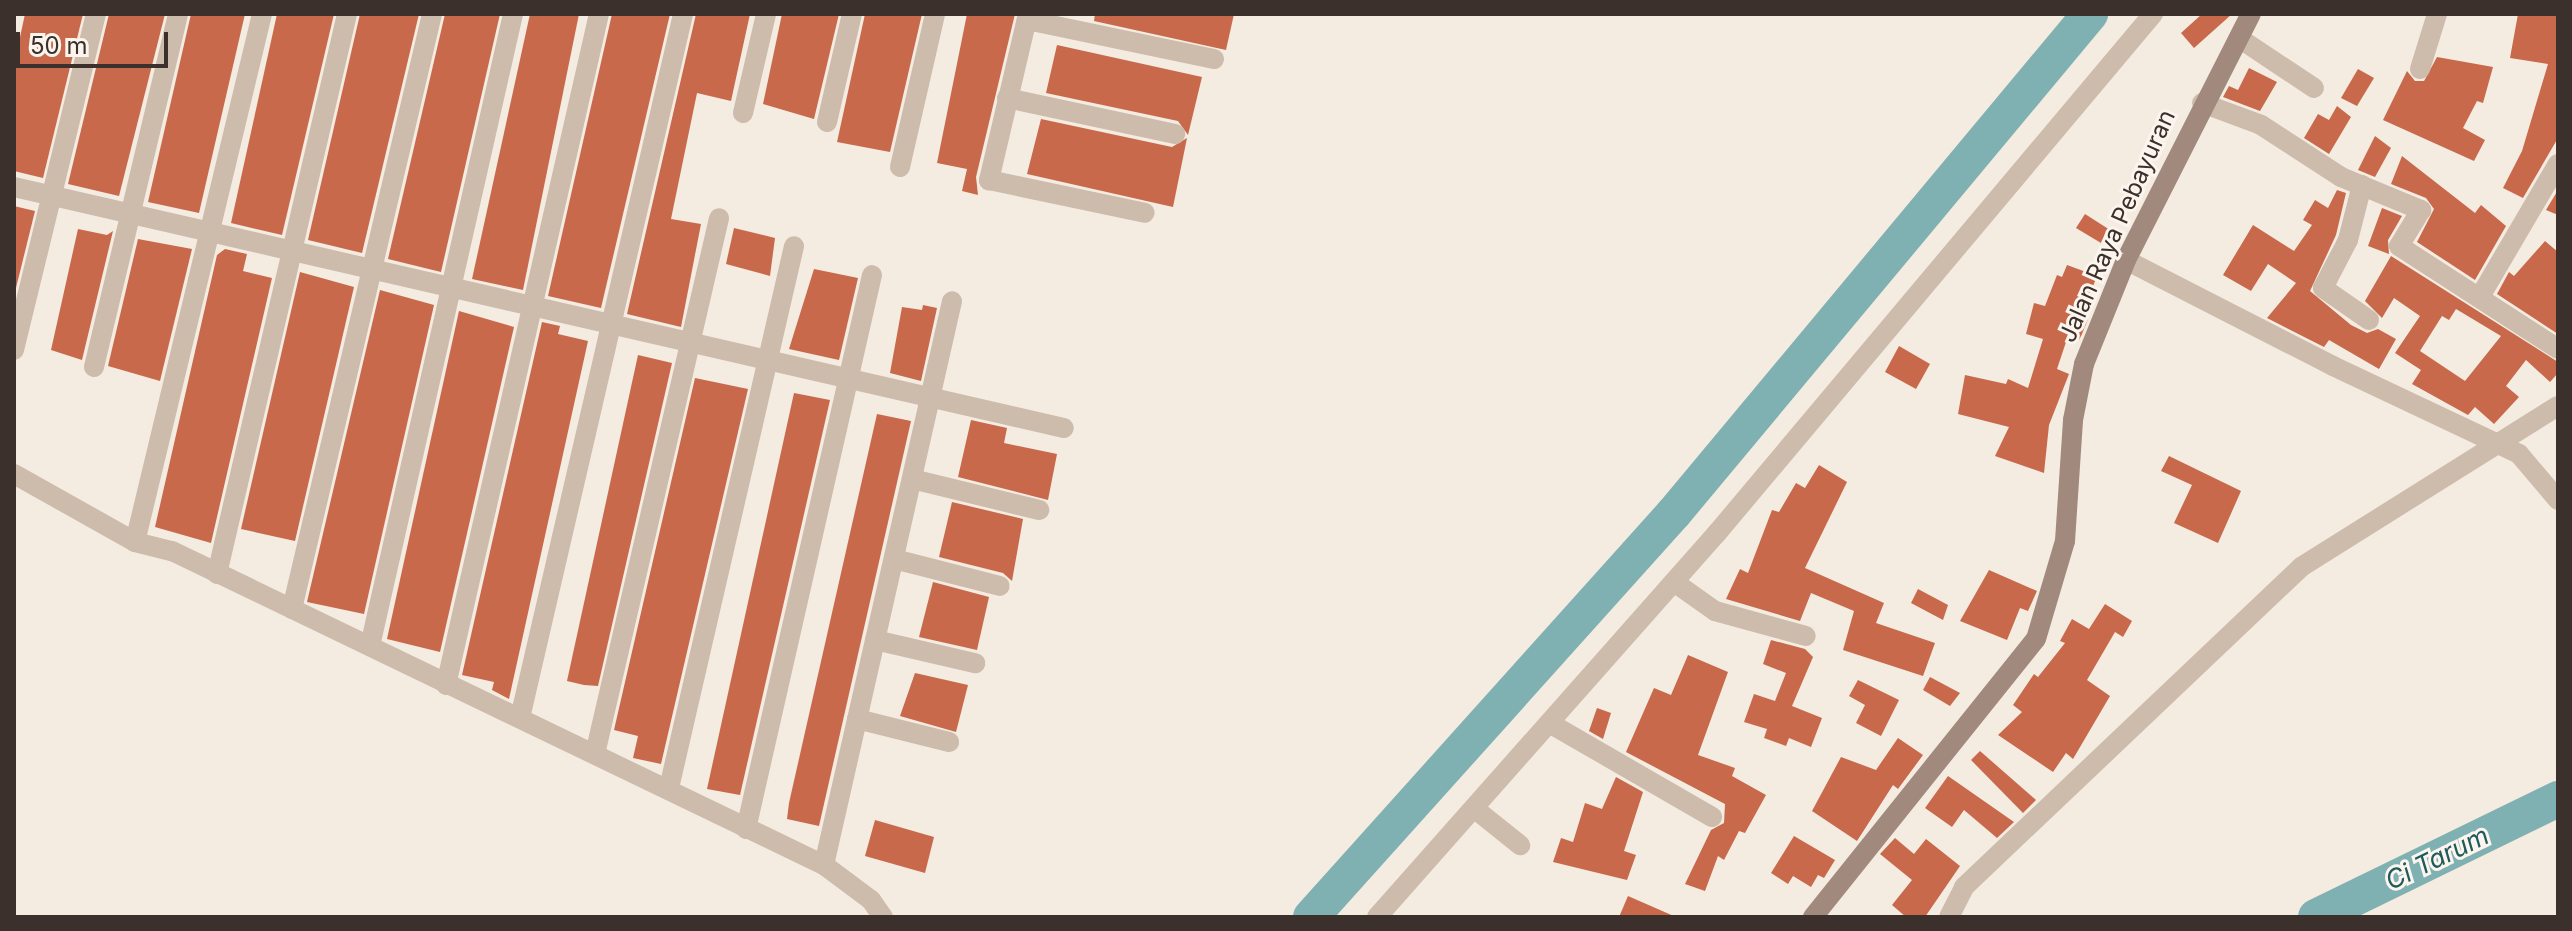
<!DOCTYPE html>
<style>
body{margin:0}
#map{position:relative;width:2572px;height:931px;overflow:hidden;background:#f4ebe1;font-family:Inter,sans-serif}
div>[style]{position:absolute}
[style*='--x']{left:calc(var(--x)*1px);top:calc(var(--y)*1px);width:calc(var(--w)*1px);rotate:calc(var(--a)*1deg)}
.river>*{height:36px;margin:-18px;padding:0 18px;transform-origin:18px;border-radius:18px;background:#7fb0b2}
.building>*{inset:0;background:#c8694b}
.minor>*{height:20px;margin:-10px;padding:0 10px;transform-origin:10px;border-radius:10px;background:#cdbbac}
.tertiary>*{height:20px;margin:-10px;padding:0 10px;transform-origin:10px;border-radius:10px;background:#cdbbac}
.secondary>*{height:20px;margin:-10px;padding:0 10px;transform-origin:10px;border-radius:10px;background:#a18a7d}
span{translate:-50% -50%;white-space:nowrap;text-align:center;line-height:1.15;-webkit-text-stroke:6px #fbf5ee;paint-order:stroke}
.street-label{font-size:24px;color:#3b302b}
.water-label{font-size:26px;color:#1f5a5e;font-style:italic}
.frame{position:absolute;inset:0;border:16px solid #3b302b;pointer-events:none}
.scale{position:absolute;left:16px;top:32px;width:152px;height:36px;box-sizing:border-box;border:4px solid #3b302b;border-top:0;padding-left:10px;font-size:24px;line-height:28px;white-space:nowrap;color:#3b302b;-webkit-text-stroke:6px #fbf5ee;paint-order:stroke}
</style>
<div id="map">
<div class="river">
<i style="--x:1311;--y:917;--w:543;--a:-48.06"></i>
<i style="--x:1674;--y:513;--w:650;--a:-50.18"></i>
<i style="--x:2316;--y:917;--w:269;--a:-26"></i>
</div>
<div class="building">
<i style="clip-path:polygon(25px 14px,83px 14px,43px 178px,14px 171px,14px 65px)"></i>
<i style="clip-path:polygon(109px 14px,165px 14px,119px 196px,68px 184px)"></i>
<i style="clip-path:polygon(191px 14px,245px 14px,199px 213px,148px 202px)"></i>
<i style="clip-path:polygon(277px 14px,334px 14px,282px 235px,231px 223px)"></i>
<i style="clip-path:polygon(360px 14px,419px 14px,362px 253px,308px 240px)"></i>
<i style="clip-path:polygon(445px 14px,500px 14px,441px 272px,388px 259px)"></i>
<i style="clip-path:polygon(530px 14px,579px 14px,523px 290px,472px 279px)"></i>
<i style="clip-path:polygon(612px 14px,670px 14px,601px 308px,548px 296px)"></i>
<i style="clip-path:polygon(696px 14px,750px 14px,731px 101px,697px 93px,671px 219px,701px 224px,681px 327px,627px 314px)"></i>
<i style="clip-path:polygon(782px 14px,839px 14px,814px 119px,763px 104px)"></i>
<i style="clip-path:polygon(865px 14px,922px 14px,890px 152px,837px 142px)"></i>
<i style="clip-path:polygon(967px 14px,1015px 14px,976px 177px,978px 195px,962px 191px,967px 169px,937px 163px)"></i>
<i style="clip-path:polygon(1095px 14px,1234px 14px,1226px 50px,1094px 21px)"></i>
<i style="clip-path:polygon(2202px 14px,2232px 14px,2194px 48px,2181px 33px)"></i>
<i style="clip-path:polygon(2518px 14px,2558px 14px,2558px 138px,2523px 198px,2503px 188px,2522px 151px,2548px 64px,2510px 58px)"></i>
<i style="clip-path:polygon(1057px 45px,1202px 77px,1188px 135px,1178px 121px,1046px 93px)"></i>
<i style="clip-path:polygon(2437px 57px,2493px 67px,2483px 103px,2477px 101px,2463px 128px,2485px 140px,2474px 161px,2383px 120px,2407px 71px,2415px 81px,2424px 81px)"></i>
<i style="clip-path:polygon(2249px 68px,2277px 82px,2260px 111px,2223px 97px,2229px 86px,2238px 90px)"></i>
<i style="clip-path:polygon(2358px 69px,2374px 78px,2357px 106px,2341px 98px)"></i>
<i style="clip-path:polygon(2337px 106px,2351px 117px,2329px 154px,2304px 138px,2318px 114px,2329px 120px)"></i>
<i style="clip-path:polygon(1041px 119px,1172px 147px,1187px 138px,1173px 207px,1027px 174px)"></i>
<i style="clip-path:polygon(2375px 136px,2391px 148px,2375px 177px,2358px 170px)"></i>
<i style="clip-path:polygon(2402px 156px,2475px 213px,2481px 205px,2506px 226px,2475px 280px,2417px 242px,2434px 209px,2426px 198px,2391px 184px)"></i>
<i style="clip-path:polygon(2337px 190px,2346px 193px,2336px 235px,2310px 291px,2351px 325px,2367px 333px,2378px 329px,2396px 339px,2379px 369px,2329px 340px,2324px 347px,2267px 318px,2296px 283px,2268px 264px,2251px 291px,2223px 275px,2253px 225px,2294px 251px,2312px 225px,2303px 220px,2315px 200px,2328px 208px)"></i>
<i style="clip-path:polygon(2558px 190px,2558px 215px,2546px 210px)"></i>
<i style="clip-path:polygon(14px 206px,35px 211px,15px 292px,14px 292px)"></i>
<i style="clip-path:polygon(2382px 208px,2402px 216px,2388px 240px,2389px 254px,2368px 246px)"></i>
<i style="clip-path:polygon(2085px 214px,2110px 230px,2101px 243px,2076px 228px)"></i>
<i style="clip-path:polygon(734px 228px,775px 238px,770px 276px,726px 264px)"></i>
<i style="clip-path:polygon(78px 229px,107px 235px,113px 231px,82px 360px,51px 350px)"></i>
<i style="clip-path:polygon(138px 239px,192px 249px,160px 381px,108px 366px)"></i>
<i style="clip-path:polygon(2545px 241px,2558px 252px,2558px 334px,2497px 294px,2509px 272px,2514px 276px)"></i>
<i style="clip-path:polygon(225px 249px,247px 254px,243px 271px,272px 278px,211px 543px,155px 527px,217px 255px)"></i>
<i style="clip-path:polygon(evenodd,2391px 256px,2558px 362px,2558px 373px,2550px 382px,2526px 360px,2506px 386px,2519px 397px,2494px 424px,2475px 407px,2468px 415px,2412px 384px,2421px 370px,2395px 353px,2420px 316px,2394px 298px,2382px 318px,2365px 301px,2391px 256px,2456px 309px,2501px 336px,2465px 381px,2420px 351px,2442px 316px,2449px 320px,2456px 309px)"></i>
<i style="clip-path:polygon(2067px 265px,2097px 276px,2081px 317px,2088px 319px,2082px 334px,2079px 340px,2068px 336px,2057px 369px,2069px 374px,2049px 425px,2044px 473px,1995px 456px,2009px 427px,1958px 414px,1965px 375px,2006px 384px,2008px 379px,2028px 388px,2043px 339px,2026px 334px,2034px 303px,2045px 306px,2057px 275px,2062px 277px)"></i>
<i style="clip-path:polygon(814px 269px,858px 278px,839px 360px,789px 349px)"></i>
<i style="clip-path:polygon(300px 272px,354px 287px,295px 541px,241px 529px)"></i>
<i style="clip-path:polygon(380px 290px,434px 305px,364px 614px,307px 602px)"></i>
<i style="clip-path:polygon(923px 305px,937px 308px,921px 381px,890px 373px,902px 307px,922px 310px)"></i>
<i style="clip-path:polygon(459px 311px,514px 327px,440px 652px,387px 639px)"></i>
<i style="clip-path:polygon(542px 322px,560px 326px,558px 334px,588px 341px,509px 699px,492px 690px,494px 682px,462px 675px)"></i>
<i style="clip-path:polygon(1899px 346px,1930px 364px,1916px 389px,1885px 372px)"></i>
<i style="clip-path:polygon(638px 355px,672px 363px,598px 686px,584px 685px,567px 681px)"></i>
<i style="clip-path:polygon(695px 378px,748px 389px,661px 764px,633px 758px,638px 736px,614px 730px)"></i>
<i style="clip-path:polygon(794px 393px,830px 400px,740px 795px,707px 789px)"></i>
<i style="clip-path:polygon(877px 414px,911px 421px,819px 826px,787px 819px,789px 803px)"></i>
<i style="clip-path:polygon(971px 420px,1007px 428px,1004px 443px,1057px 454px,1048px 500px,958px 477px)"></i>
<i style="clip-path:polygon(2169px 456px,2241px 491px,2218px 543px,2174px 523px,2192px 485px,2161px 471px)"></i>
<i style="clip-path:polygon(1819px 465px,1847px 482px,1805px 568px,1884px 603px,1876px 623px,1935px 643px,1923px 676px,1843px 650px,1854px 611px,1811px 593px,1800px 621px,1726px 599px,1740px 569px,1748px 573px,1772px 510px,1779px 512px,1796px 483px,1805px 488px)"></i>
<i style="clip-path:polygon(952px 502px,1023px 519px,1012px 581px,1003px 573px,939px 557px)"></i>
<i style="clip-path:polygon(1989px 570px,2037px 591px,2028px 611px,2020px 608px,2007px 640px,1960px 621px)"></i>
<i style="clip-path:polygon(933px 582px,989px 597px,977px 650px,919px 637px)"></i>
<i style="clip-path:polygon(1918px 589px,1948px 605px,1943px 620px,1911px 603px)"></i>
<i style="clip-path:polygon(2105px 604px,2132px 621px,2123px 637px,2115px 632px,2087px 680px,2110px 696px,2073px 759px,2066px 753px,2053px 772px,1998px 735px,2022px 712px,2013px 705px,2034px 674px,2038px 677px,2065px 643px,2060px 641px,2072px 619px,2089px 629px)"></i>
<i style="clip-path:polygon(1771px 640px,1805px 649px,1813px 657px,1792px 706px,1822px 718px,1811px 747px,1789px 738px,1786px 746px,1764px 738px,1767px 729px,1744px 722px,1754px 694px,1775px 701px,1786px 673px,1763px 664px)"></i>
<i style="clip-path:polygon(1688px 655px,1728px 672px,1698px 755px,1735px 768px,1732px 776px,1766px 795px,1745px 833px,1739px 831px,1724px 860px,1718px 856px,1705px 891px,1685px 884px,1711px 830px,1724px 823px,1725px 804px,1626px 752px,1654px 688px,1671px 695px)"></i>
<i style="clip-path:polygon(915px 673px,968px 685px,956px 732px,900px 716px)"></i>
<i style="clip-path:polygon(1930px 677px,1960px 693px,1950px 706px,1923px 690px)"></i>
<i style="clip-path:polygon(1858px 680px,1899px 700px,1881px 736px,1856px 723px,1865px 705px,1849px 696px)"></i>
<i style="clip-path:polygon(1597px 708px,1611px 713px,1603px 739px,1589px 731px)"></i>
<i style="clip-path:polygon(1898px 738px,1923px 755px,1898px 789px,1893px 785px,1857px 841px,1812px 811px,1841px 757px,1876px 770px)"></i>
<i style="clip-path:polygon(1980px 751px,2036px 800px,2023px 813px,1971px 760px)"></i>
<i style="clip-path:polygon(1948px 776px,2014px 822px,1997px 838px,1964px 810px,1952px 827px,1925px 808px)"></i>
<i style="clip-path:polygon(1616px 777px,1643px 792px,1624px 851px,1636px 855px,1627px 880px,1553px 862px,1561px 838px,1573px 842px,1585px 803px,1602px 809px)"></i>
<i style="clip-path:polygon(875px 820px,934px 837px,925px 873px,865px 856px)"></i>
<i style="clip-path:polygon(1794px 836px,1835px 860px,1824px 878px,1818px 875px,1811px 887px,1793px 876px,1788px 884px,1771px 873px)"></i>
<i style="clip-path:polygon(1895px 838px,1914px 854px,1926px 839px,1960px 866px,1925px 917px,1906px 917px,1892px 905px,1912px 880px,1880px 854px)"></i>
<i style="clip-path:polygon(1628px 896px,1676px 917px,1619px 917px)"></i>
</div>
<div class="minor">
<i style="--x:262;--y:14;--w:543;--a:103.52"></i>
<i style="--x:135;--y:542;--w:38;--a:14"></i>
<i style="--x:172;--y:551;--w:724;--a:25.72"></i>
<i style="--x:824;--y:865;--w:59;--a:36.7"></i>
<i style="--x:871;--y:900;--w:21;--a:55"></i>
<i style="--x:1028;--y:14;--w:171;--a:103.2"></i>
<i style="--x:989;--y:180;--w:159;--a:11.9"></i>
<i style="--x:1027;--y:20;--w:191;--a:11.8"></i>
<i style="--x:2239;--y:38;--w:90;--a:33.7"></i>
<i style="--x:2420;--y:69;--w:58;--a:-72.8"></i>
<i style="--x:1007;--y:98;--w:172;--a:12.1"></i>
<i style="--x:2202;--y:103;--w:63;--a:20.4"></i>
<i style="--x:2261;--y:125;--w:95;--a:33"></i>
<i style="--x:2341;--y:177;--w:87;--a:22.4"></i>
<i style="--x:2421;--y:210;--w:42;--a:121.4"></i>
<i style="--x:2399;--y:246;--w:189;--a:32.9"></i>
<i style="--x:743;--y:113;--w:102;--a:-76.9"></i>
<i style="--x:827;--y:122;--w:111;--a:-77"></i>
<i style="--x:900;--y:167;--w:157;--a:-77.1"></i>
<i style="--x:2362;--y:185;--w:57;--a:104.3"></i>
<i style="--x:2348;--y:240;--w:54;--a:117.5"></i>
<i style="--x:2323;--y:288;--w:56;--a:34.8"></i>
<i style="--x:14;--y:187;--w:1077;--a:12.93"></i>
<i style="--x:2126;--y:260;--w:233;--a:27.1"></i>
<i style="--x:2333;--y:366;--w:206;--a:25.3"></i>
<i style="--x:2519;--y:454;--w:60;--a:49.7"></i>
<i style="--x:2481;--y:295;--w:152;--a:-59.6"></i>
<i style="--x:14;--y:350;--w:346;--a:-76.3"></i>
<i style="--x:94;--y:367;--w:363;--a:-76.6"></i>
<i style="--x:14;--y:474;--w:139;--a:29.3"></i>
<i style="--x:912;--y:479;--w:131;--a:13.7"></i>
<i style="--x:894;--y:559;--w:109;--a:14.3"></i>
<i style="--x:217;--y:574;--w:575;--a:-76.93"></i>
<i style="--x:1674;--y:582;--w:50;--a:35.3"></i>
<i style="--x:1715;--y:611;--w:94;--a:15.4"></i>
<i style="--x:292;--y:609;--w:611;--a:-76.76"></i>
<i style="--x:875;--y:640;--w:103;--a:13"></i>
<i style="--x:370;--y:646;--w:648;--a:-77.25"></i>
<i style="--x:446;--y:685;--w:688;--a:-77.16"></i>
<i style="--x:520;--y:718;--w:723;--a:-76.96"></i>
<i style="--x:857;--y:719;--w:95;--a:14"></i>
<i style="--x:1551;--y:724;--w:186;--a:30"></i>
<i style="--x:595;--y:754;--w:550;--a:-76.97"></i>
<i style="--x:669;--y:788;--w:556;--a:-77.01"></i>
<i style="--x:1475;--y:809;--w:58;--a:38.7"></i>
<i style="--x:746;--y:829;--w:568;--a:-77.19"></i>
<i style="--x:824;--y:865;--w:578;--a:-77.21"></i>
<i style="--x:1949;--y:917;--w:34;--a:-63"></i>
<i style="--x:1964;--y:887;--w:465;--a:-43.5"></i>
<i style="--x:2301;--y:567;--w:303;--a:-32.1"></i>
</div>
<div class="tertiary">
<i style="--x:1377;--y:917;--w:513;--a:-48.48"></i>
<i style="--x:1717;--y:533;--w:678;--a:-49.97"></i>
</div>
<div class="secondary">
<i style="--x:1813;--y:917;--w:356;--a:-51.3"></i>
<i style="--x:2036;--y:639;--w:102;--a:-73.5"></i>
<i style="--x:2065;--y:541;--w:121;--a:-86.2"></i>
<i style="--x:2073;--y:420;--w:57;--a:-78.9"></i>
<i style="--x:2084;--y:364;--w:112;--a:-68"></i>
<i style="--x:2126;--y:260;--w:276;--a:-63.1"></i>
</div>
<div class="street-label">
<span style="left:2117px;top:226px;rotate:-66deg">Jalan Raya Pebayuran</span>
</div>
<div class="water-label">
<span style="left:2437px;top:858px;rotate:-26deg">Ci Tarum</span>
</div>
<div class="frame"></div>
<div class="scale">50 m</div>
</div>
